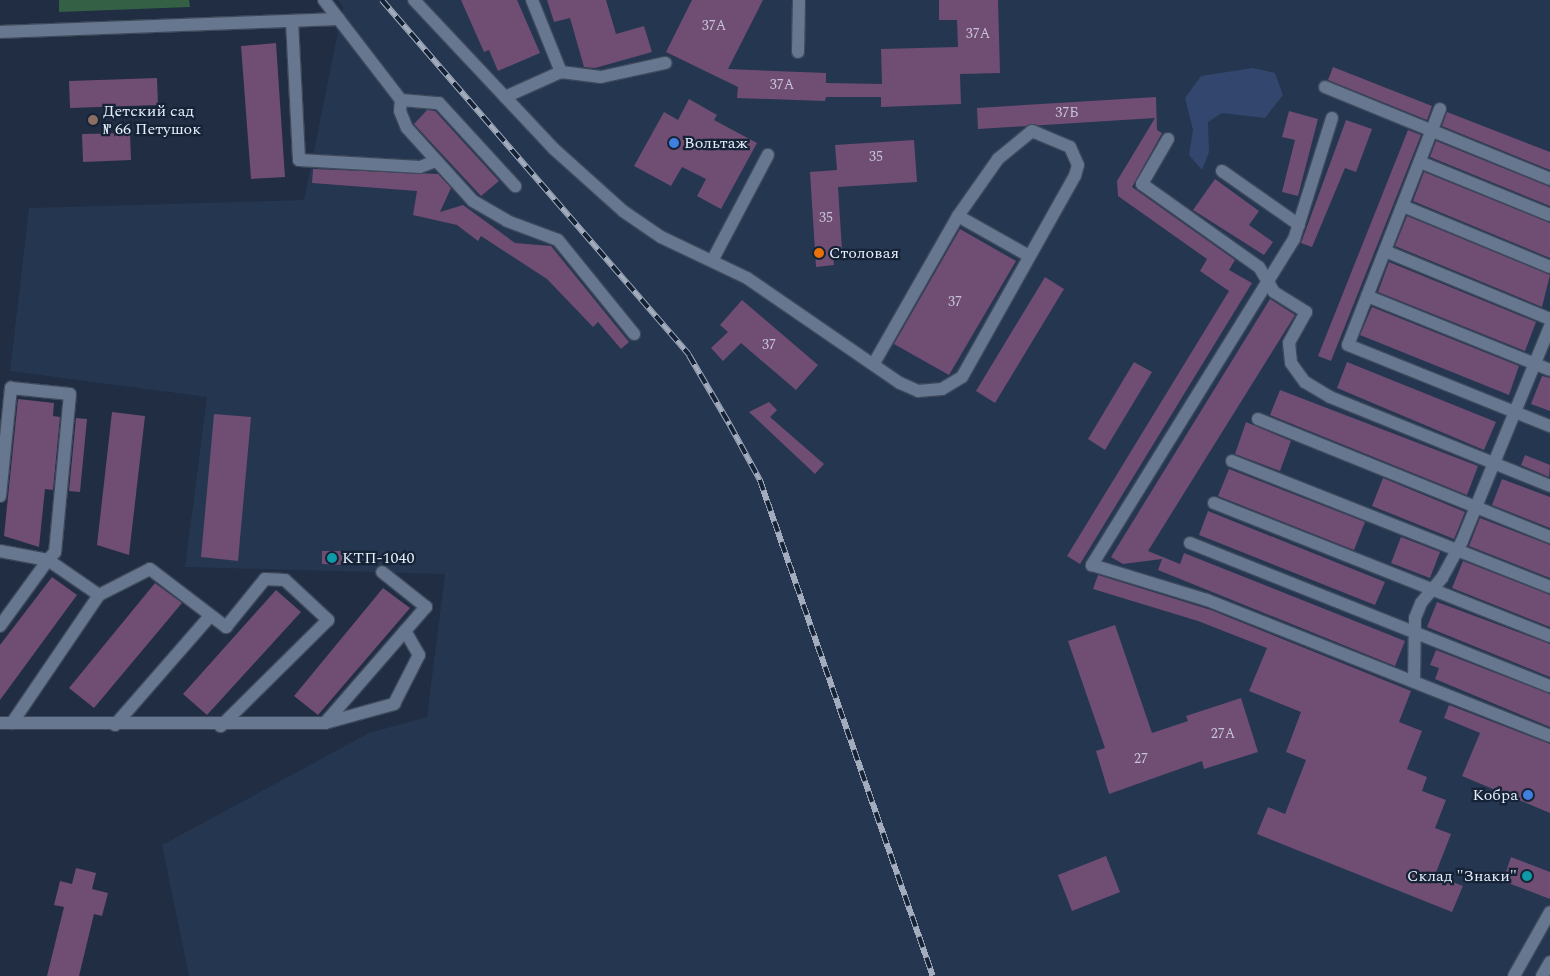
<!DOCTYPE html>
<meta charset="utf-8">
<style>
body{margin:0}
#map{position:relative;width:1550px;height:976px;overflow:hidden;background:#202d42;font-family:Spectral,serif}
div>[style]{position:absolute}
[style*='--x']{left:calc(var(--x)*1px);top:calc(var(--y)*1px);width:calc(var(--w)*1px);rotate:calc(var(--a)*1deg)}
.built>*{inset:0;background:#253650}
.green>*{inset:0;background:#346045}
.water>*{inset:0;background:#33466e}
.building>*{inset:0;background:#704d72}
.roads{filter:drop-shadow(1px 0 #3e495b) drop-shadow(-1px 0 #3e495b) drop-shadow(0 1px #3e495b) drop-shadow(0 -1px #3e495b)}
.minor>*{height:12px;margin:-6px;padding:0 6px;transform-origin:6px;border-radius:6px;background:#67778f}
.rail>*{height:5.5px;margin-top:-2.75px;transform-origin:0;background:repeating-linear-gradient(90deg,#162337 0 11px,#a2acbc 0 22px);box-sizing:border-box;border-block:1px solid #a2acbc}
.dots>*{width:14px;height:14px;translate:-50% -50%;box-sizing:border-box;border:2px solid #162337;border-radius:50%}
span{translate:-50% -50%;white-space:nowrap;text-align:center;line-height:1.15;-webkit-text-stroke:4.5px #162337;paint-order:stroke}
.number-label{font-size:14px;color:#c7c5d9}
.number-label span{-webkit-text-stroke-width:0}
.poi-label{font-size:16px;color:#e4edfb}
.left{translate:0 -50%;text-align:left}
.right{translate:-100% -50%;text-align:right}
</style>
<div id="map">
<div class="built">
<i style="clip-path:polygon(338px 0,1550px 0,1550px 976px,189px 976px,162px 845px,369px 733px,427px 717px,445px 574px,185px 567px,207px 397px,10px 371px,29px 208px,304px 200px,343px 7px)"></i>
</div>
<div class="green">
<i style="clip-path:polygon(59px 0,189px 0,190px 7px,59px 12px)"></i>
</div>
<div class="water">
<i style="clip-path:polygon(1253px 68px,1275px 73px,1283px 95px,1265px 118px,1222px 113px,1208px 122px,1209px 152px,1202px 170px,1189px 155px,1193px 130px,1185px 98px,1201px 76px)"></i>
</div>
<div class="building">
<i style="clip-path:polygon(461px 0,517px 0,540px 53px,498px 71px,489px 50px,484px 52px)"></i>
<i style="clip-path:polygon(547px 0,606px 0,616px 34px,644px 26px,652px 52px,595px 68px,584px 67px,570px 18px,554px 22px)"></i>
<i style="clip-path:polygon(692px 0,763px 0,728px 69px,826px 73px,826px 83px,882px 84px,881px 49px,958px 47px,957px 20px,939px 20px,939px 0,998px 0,1000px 73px,960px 74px,961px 104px,881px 107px,881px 97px,826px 97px,825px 101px,737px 98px,738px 87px,666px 52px)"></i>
<i style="clip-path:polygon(276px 43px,285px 177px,251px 179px,241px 46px)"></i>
<i style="clip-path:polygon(1333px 67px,1432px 106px,1427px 120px,1328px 80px)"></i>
<i style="clip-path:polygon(157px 78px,158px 105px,70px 108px,69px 81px)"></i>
<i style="clip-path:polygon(1156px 97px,1157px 130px,1162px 133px,1132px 187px,1235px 260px,1229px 270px,1252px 283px,1080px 564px,1067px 556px,1229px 291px,1200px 271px,1207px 259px,1118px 196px,1117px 181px,1155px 118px,978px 129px,977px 108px)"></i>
<i style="clip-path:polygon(689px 99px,717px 115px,714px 120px,757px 143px,721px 209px,697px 196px,706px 179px,682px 167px,671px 186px,634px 166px,664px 112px,678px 120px)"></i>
<i style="clip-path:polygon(427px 110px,435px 111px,499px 181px,481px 196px,414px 124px)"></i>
<i style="clip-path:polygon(1289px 111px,1318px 119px,1298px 196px,1282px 192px,1295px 140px,1282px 137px)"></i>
<i style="clip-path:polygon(1447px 112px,1550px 152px,1550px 170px,1442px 126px)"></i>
<i style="clip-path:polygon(1346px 120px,1372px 129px,1356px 172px,1345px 168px,1312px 247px,1301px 243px)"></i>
<i style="clip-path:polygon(1408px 130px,1421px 135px,1331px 361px,1318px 356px)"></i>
<i style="clip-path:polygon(130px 133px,131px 160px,83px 162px,82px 134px)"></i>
<i style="clip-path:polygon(914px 140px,917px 182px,838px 187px,842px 250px,833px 251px,834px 265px,816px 267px,810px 172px,837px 170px,835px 145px)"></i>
<i style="clip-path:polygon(1436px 141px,1550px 187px,1550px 206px,1430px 157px)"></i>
<i style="clip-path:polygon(313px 169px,438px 174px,451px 188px,440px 212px,463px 205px,515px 243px,551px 246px,629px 342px,621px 349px,598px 322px,593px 327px,547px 279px,481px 236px,478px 241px,457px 225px,413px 215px,417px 191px,312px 183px)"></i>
<i style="clip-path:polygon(1424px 172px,1550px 223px,1550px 258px,1413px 201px)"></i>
<i style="clip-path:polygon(1215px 179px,1259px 211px,1249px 225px,1273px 242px,1264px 255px,1193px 210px)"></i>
<i style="clip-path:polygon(1407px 216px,1550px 275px,1542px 307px,1395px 246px)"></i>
<i style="clip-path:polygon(960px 229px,1016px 261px,949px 375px,894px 344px)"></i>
<i style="clip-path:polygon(1389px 262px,1536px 322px,1525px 351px,1378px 292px)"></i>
<i style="clip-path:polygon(1045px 277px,1064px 289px,995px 403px,976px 391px)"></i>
<i style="clip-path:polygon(1270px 299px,1295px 315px,1148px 551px,1180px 564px,1184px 553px,1405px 641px,1395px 666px,1158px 570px,1162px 559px,1123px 564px,1111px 557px)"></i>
<i style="clip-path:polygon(742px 300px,818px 365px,796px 390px,741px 343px,723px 361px,711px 348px,728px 332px,720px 325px)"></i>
<i style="clip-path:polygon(1372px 307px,1519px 366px,1509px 395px,1360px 335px)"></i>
<i style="clip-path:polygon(1134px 362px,1152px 372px,1105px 450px,1088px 439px)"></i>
<i style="clip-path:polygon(1347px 362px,1496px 422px,1484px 450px,1337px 388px)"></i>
<i style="clip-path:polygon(1542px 376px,1550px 378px,1550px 411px,1531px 404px)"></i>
<i style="clip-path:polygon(1280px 390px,1478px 466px,1467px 495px,1270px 415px)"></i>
<i style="clip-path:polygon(18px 399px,54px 403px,53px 416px,60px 417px,53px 490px,45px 489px,39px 547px,4px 536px)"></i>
<i style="clip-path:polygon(769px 402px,777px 410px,770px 417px,824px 464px,815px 474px,749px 412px)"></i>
<i style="clip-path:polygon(112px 412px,145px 416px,129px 555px,97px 545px)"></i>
<i style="clip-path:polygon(214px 414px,251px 417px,238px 561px,201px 557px)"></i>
<i style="clip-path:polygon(76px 418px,87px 419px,80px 492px,69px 491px)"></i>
<i style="clip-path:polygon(1246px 422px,1291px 441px,1280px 471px,1235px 454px)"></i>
<i style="clip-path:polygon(1525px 455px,1550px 465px,1549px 477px,1521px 465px)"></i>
<i style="clip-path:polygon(1229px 469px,1365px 522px,1354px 550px,1218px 496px)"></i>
<i style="clip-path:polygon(1383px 478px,1465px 512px,1454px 539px,1372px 506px)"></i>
<i style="clip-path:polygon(1502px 479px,1550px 497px,1550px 528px,1492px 505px)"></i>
<i style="clip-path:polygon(1208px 511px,1385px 582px,1375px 605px,1199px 535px)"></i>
<i style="clip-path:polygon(1480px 518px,1550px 545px,1550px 578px,1469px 546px)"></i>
<i style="clip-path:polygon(1401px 537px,1440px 552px,1430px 578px,1391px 563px)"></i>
<i style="clip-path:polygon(322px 551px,343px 551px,343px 565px,322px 564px)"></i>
<i style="clip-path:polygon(1463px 561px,1550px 595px,1550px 627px,1452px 588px)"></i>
<i style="clip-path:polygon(1098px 575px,1211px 610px,1411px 691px,1399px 722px,1422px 731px,1407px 769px,1427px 777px,1422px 791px,1446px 800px,1435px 828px,1451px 834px,1435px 875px,1463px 886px,1452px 912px,1257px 834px,1268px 807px,1285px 814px,1306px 760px,1286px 752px,1301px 712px,1249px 691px,1267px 648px,1198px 621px,1093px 589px)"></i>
<i style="clip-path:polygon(52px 577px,77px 595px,0 700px,0 645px)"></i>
<i style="clip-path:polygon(155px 583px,182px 603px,94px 708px,69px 688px)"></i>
<i style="clip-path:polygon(383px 588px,410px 608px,318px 715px,294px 696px)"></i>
<i style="clip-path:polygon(276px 590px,301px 612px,207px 715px,183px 694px)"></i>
<i style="clip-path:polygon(1437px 602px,1550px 644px,1550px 677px,1427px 627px)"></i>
<i style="clip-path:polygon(1115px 625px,1152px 733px,1188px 721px,1186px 716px,1241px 698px,1258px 752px,1204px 769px,1202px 761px,1109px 794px,1096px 751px,1105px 748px,1068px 641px)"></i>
<i style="clip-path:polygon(1436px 650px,1550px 694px,1550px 727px,1435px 679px,1439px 668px,1430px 665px)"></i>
<i style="clip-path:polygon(1449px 705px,1550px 744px,1550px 813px,1462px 776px,1480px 733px,1444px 718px)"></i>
<i style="clip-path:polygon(1106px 856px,1120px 892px,1072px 911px,1058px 875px)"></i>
<i style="clip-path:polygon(1511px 857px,1550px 872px,1550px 899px,1503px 881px)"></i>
<i style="clip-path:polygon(76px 868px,96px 873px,92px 889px,108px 893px,102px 916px,94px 914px,79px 976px,47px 976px,64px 907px,54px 905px,60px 881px,72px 884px)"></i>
</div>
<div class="roads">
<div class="minor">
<i style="--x:324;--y:0;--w:126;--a:52.4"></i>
<i style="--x:401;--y:100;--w:11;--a:95"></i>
<i style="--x:400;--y:111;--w:18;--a:68"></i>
<i style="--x:407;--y:128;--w:98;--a:47.9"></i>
<i style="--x:473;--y:201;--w:39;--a:30"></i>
<i style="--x:507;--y:221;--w:54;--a:20.4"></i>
<i style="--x:558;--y:240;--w:121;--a:51"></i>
<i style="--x:414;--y:0;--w:204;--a:46.8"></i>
<i style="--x:554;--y:149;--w:93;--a:41.9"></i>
<i style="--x:623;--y:211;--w:46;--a:34.4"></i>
<i style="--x:661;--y:237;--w:95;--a:25.5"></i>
<i style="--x:747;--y:278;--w:186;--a:34.5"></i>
<i style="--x:900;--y:383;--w:20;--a:24"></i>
<i style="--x:918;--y:391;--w:24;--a:-5"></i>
<i style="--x:942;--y:389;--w:23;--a:-31"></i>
<i style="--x:962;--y:377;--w:231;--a:-60.7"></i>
<i style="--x:1075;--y:176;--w:11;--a:-75"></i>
<i style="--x:1078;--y:165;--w:20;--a:-114"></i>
<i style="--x:1070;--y:147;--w:41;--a:-157.2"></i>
<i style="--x:1032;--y:131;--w:44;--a:140.5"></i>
<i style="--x:998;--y:159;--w:70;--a:125.1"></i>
<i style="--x:958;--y:216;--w:169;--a:119.7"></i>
<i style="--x:532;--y:0;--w:78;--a:68.1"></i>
<i style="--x:292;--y:21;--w:139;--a:87.1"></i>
<i style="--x:299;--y:160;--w:121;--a:3.3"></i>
<i style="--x:420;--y:167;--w:17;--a:-21"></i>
<i style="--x:0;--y:32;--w:339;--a:-2.2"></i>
<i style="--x:798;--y:52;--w:52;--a:-88.9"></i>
<i style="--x:1325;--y:87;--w:243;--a:22.2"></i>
<i style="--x:505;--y:97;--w:61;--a:-24.1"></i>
<i style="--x:561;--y:72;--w:40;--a:7.1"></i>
<i style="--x:601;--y:77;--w:66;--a:-12.3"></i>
<i style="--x:401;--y:100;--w:38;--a:5"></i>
<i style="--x:439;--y:103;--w:113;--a:47.5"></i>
<i style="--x:1440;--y:109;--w:253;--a:111.3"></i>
<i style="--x:1348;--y:345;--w:218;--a:21.9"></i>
<i style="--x:1332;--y:118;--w:127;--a:107.4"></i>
<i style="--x:1294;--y:239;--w:384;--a:121.8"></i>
<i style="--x:1092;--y:565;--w:120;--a:16.9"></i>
<i style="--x:1207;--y:600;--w:369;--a:21.6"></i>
<i style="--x:1168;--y:139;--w:52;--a:120"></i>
<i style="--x:1142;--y:184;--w:143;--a:35.4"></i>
<i style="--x:1259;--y:267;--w:29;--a:59"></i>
<i style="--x:1274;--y:292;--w:38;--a:32"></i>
<i style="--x:1306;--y:312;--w:35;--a:119"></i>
<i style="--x:1289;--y:343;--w:20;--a:84"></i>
<i style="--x:1291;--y:363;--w:24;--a:54"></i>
<i style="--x:1305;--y:382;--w:29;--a:31"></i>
<i style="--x:1330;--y:397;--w:237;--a:22"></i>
<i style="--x:1420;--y:162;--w:140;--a:22.2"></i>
<i style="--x:1222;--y:171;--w:94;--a:35"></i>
<i style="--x:1403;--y:206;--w:159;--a:22.5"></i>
<i style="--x:958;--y:216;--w:81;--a:29.4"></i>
<i style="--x:1385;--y:251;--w:178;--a:22.4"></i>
<i style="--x:712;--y:261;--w:120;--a:-62.2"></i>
<i style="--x:1367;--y:296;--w:197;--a:22"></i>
<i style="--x:1258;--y:419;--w:315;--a:22"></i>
<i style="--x:1232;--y:461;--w:342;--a:21.6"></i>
<i style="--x:0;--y:496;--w:109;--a:-84.2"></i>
<i style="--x:11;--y:388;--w:59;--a:5.8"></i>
<i style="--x:70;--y:394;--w:159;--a:95.4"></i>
<i style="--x:55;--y:552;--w:11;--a:131"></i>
<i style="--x:48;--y:560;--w:49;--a:-169.4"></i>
<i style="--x:1214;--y:503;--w:361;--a:21.6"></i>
<i style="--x:1190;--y:543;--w:387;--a:21.7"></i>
<i style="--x:99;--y:595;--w:57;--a:-27"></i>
<i style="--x:150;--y:569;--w:96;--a:37.3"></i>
<i style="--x:226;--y:627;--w:62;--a:-50.9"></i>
<i style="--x:265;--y:579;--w:20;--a:3"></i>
<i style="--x:285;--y:580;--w:59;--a:42.9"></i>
<i style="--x:328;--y:620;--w:151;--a:135.3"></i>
<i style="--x:0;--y:626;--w:82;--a:-54"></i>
<i style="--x:48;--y:560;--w:62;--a:34.5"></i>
<i style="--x:99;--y:595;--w:155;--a:124.2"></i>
<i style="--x:1414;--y:682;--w:64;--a:-89.1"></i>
<i style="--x:1415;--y:618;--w:16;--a:-68"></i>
<i style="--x:1421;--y:603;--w:33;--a:-50"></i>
<i style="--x:1442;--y:578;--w:42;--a:-61.6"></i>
<i style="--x:1462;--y:541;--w:232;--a:-67.7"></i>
<i style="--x:0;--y:723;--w:325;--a:0"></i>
<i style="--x:325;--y:723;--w:72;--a:-15.4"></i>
<i style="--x:394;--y:704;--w:55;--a:-63"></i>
<i style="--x:419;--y:655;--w:28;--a:-120"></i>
<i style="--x:325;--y:723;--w:154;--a:-49"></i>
<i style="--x:426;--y:607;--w:56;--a:-141.5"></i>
<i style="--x:115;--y:725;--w:145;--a:-48.9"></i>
<i style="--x:1514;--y:976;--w:73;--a:-60.6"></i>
<i style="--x:1542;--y:976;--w:16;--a:-60"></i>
</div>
</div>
<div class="rail">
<i style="--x:382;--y:0;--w:469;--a:49.1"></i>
<i style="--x:689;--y:355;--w:81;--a:59.6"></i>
<i style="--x:730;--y:425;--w:63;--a:61.4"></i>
<i style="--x:760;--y:480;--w:525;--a:70.77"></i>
</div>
<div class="dots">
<i style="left:93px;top:120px;background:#8d6e63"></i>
<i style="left:674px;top:143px;background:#3f7fe0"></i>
<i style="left:819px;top:253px;background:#e8710a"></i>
<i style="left:332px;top:558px;background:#0f9aa8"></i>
<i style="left:1528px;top:795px;background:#3f7fe0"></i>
<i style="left:1527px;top:876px;background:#0f9aa8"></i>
</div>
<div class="number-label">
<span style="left:714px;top:26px">37А</span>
<span style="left:978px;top:34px">37А</span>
<span style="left:782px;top:85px">37А</span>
<span style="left:1067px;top:113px">37Б</span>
<span style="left:876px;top:157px">35</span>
<span style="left:826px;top:218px">35</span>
<span style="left:955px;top:302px">37</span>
<span style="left:769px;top:345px">37</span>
<span style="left:1223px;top:734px">27А</span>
<span style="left:1141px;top:759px">27</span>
</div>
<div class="poi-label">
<span class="left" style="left:103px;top:120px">Детский сад<br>№ 66 Петушок</span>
<span class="left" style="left:684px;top:143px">Вольтаж</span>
<span class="left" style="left:829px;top:253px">Столовая</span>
<span class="left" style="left:342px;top:558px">КТП-1040</span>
<span class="right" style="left:1518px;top:795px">Кобра</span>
<span class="right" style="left:1517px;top:876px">Склад "Знаки"</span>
</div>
</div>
